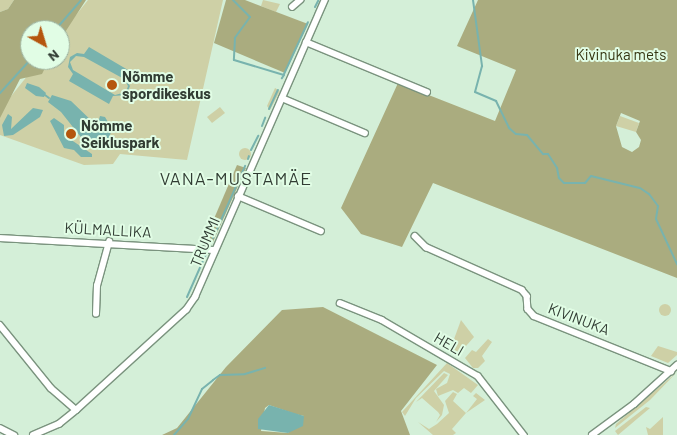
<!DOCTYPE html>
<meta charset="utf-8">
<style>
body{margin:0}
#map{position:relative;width:677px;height:435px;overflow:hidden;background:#d4efd8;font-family:Barlow,sans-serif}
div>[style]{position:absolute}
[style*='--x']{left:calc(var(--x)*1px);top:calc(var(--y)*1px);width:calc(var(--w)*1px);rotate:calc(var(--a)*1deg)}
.green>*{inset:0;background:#ced0a6}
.round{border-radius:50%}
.forest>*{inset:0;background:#aaac7f}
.water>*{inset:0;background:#78b3ae}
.stream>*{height:2px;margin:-1px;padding:0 1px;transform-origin:1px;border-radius:1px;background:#78b3ae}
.roads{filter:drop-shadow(1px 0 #7a937e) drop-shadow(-1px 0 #7a937e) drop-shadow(0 1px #7a937e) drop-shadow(0 -1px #7a937e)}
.minor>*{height:5.5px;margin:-2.75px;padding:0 2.75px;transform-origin:2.75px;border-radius:2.75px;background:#fff}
.dots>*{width:14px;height:14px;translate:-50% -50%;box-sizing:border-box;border:2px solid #e1fde5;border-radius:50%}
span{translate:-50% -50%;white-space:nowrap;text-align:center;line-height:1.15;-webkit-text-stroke:4px #e1fde5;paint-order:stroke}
.park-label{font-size:15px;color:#353511}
.poi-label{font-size:15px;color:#313c33;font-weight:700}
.left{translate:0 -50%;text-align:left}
.street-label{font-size:15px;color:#313c33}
.quarter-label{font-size:18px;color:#313c33;letter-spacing:1px}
.north{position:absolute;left:20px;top:20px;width:50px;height:50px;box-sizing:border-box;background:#e1fde5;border:1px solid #9bb09e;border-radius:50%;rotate:141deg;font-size:14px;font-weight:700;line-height:20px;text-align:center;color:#313c33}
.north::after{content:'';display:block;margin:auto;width:18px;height:22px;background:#b5560e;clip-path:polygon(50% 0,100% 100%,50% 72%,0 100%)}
</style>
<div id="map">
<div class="green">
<i style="clip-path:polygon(0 0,14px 0,8px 9px,0 12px)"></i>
<i style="clip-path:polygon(88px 0,223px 0,187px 160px,120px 154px,113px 164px,84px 165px,0 135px,0 110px,40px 60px,60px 60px,60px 35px)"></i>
<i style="clip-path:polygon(263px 0,280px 4px,276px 12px,261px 6px)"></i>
<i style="clip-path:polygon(275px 88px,280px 91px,270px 110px,267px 106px)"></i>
<i style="clip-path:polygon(220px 107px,225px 113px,212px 123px,207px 117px)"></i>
<i style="clip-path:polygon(620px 116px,639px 123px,636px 132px,616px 126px)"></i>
<i class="round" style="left:239px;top:148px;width:12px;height:12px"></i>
<i class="round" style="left:659px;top:304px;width:12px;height:12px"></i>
<i style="clip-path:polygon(461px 320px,474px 337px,458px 355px,450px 350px)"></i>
<i style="clip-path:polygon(488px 339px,492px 342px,482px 356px,485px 361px,478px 368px,473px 368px,465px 358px,472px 350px,476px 352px)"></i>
<i style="clip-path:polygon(658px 346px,677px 352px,677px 355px,668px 363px,651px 356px)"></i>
<i style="clip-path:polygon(447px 363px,478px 385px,471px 393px,464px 388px,458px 393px,453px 390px,438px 396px,436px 389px,447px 383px,450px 374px,444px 371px,416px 398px,405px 416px,402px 412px)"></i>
<i style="clip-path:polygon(677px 372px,650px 400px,615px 428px,616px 424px)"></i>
<i style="clip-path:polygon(444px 373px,448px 375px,434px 391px,444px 405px,442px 415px,436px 422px,440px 415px,438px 412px,422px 398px,416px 402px)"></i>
<i style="clip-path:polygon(453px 392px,457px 394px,453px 401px,466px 413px,477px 399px,473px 396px,476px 393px,485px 400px,466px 413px,452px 429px,456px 433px,453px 435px,433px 435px,418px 422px,429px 429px,437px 424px,449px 413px,445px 401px)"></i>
<i style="clip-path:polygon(646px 407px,650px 408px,618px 435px,615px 431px)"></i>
<i style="clip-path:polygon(663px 417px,663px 435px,648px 435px,646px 427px,650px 429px)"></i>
</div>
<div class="forest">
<i style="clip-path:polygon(14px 0,86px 0,60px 40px,60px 30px,30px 30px,30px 60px,49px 60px,42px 74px,20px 79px,0 118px,0 12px,8px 9px)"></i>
<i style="clip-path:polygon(226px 0,245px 0,308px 24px,285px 73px,214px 43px)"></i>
<i style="clip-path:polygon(evenodd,478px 0,677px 0,677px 278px,433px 183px,402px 247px,361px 234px,341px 208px,398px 83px,495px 121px,516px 70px,457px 46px,478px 0,621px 113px,640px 121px,636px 132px,641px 140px,639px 147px,632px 152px,622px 147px,616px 126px,621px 113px)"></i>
<i style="clip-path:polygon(237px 165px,246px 168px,213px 242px,204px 242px)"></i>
<i style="clip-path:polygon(evenodd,323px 307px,437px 365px,401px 411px,410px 435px,162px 435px,177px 428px,226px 367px,282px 310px,323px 307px,269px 405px,295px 414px,304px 416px,288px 433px,261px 431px,265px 408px,269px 405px)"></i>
</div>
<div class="water">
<i style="clip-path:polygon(evenodd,89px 47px,128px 70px,124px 77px,130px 86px,126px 95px,113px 96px,109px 104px,69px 81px,73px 74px,68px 67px,70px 57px,77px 53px,84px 54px,89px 47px,76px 56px,84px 57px,124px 79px,128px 86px,126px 92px,115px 95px,73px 70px,70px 62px,76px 56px)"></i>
<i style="clip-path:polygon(27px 83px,39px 87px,46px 93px,44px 97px,36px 96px,25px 88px)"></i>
<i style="clip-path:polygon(52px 95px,71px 101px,97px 126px,100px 116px,105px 117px,112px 129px,109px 138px,94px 146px,84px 141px,61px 112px,48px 102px)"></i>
<i style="clip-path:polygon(33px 108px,43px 110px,40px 117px,13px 135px,4px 136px,2px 125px,8px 114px,12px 117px,11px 129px)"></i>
<i style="clip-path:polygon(54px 118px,64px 125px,64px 135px,92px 154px,92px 157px,81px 157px,74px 150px,64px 148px,50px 121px)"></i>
<i style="clip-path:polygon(269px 405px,304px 416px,303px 426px,288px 433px,258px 429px,258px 419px)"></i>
</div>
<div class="stream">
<i style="--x:233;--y:0;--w:24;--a:45"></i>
<i style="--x:250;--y:17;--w:26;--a:126"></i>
<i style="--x:235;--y:38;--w:22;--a:93"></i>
<i style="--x:234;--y:60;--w:52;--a:16.7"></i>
<i style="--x:284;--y:75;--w:4;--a:124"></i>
<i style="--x:473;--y:0;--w:67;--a:82.2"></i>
<i style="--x:482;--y:66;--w:27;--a:105"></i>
<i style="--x:475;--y:92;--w:23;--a:23"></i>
<i style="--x:496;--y:101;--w:30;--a:64"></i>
<i style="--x:509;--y:128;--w:9;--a:41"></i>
<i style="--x:516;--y:134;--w:11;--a:5"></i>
<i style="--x:527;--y:135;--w:25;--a:50"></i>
<i style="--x:543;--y:154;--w:5;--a:0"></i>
<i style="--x:548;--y:154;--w:17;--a:57"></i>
<i style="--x:557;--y:168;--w:10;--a:79"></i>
<i style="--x:559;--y:178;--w:7;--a:45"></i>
<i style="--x:564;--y:183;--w:21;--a:0"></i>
<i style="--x:585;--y:183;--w:9;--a:-49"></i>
<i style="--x:591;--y:176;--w:50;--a:13.8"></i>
<i style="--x:640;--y:188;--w:11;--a:34"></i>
<i style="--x:649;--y:194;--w:15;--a:53"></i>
<i style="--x:658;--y:206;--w:13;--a:99"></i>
<i style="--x:656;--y:219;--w:50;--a:65"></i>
<i style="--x:315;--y:7;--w:7;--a:-63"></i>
<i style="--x:56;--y:29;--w:38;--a:-49"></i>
<i style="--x:284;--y:74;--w:57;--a:-65.2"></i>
<i style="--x:0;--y:93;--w:45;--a:-47.7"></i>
<i style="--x:45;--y:95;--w:5;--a:37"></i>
<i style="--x:269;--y:109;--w:21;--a:-65"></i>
<i style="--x:262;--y:126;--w:9;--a:-69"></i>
<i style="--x:251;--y:150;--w:16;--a:-63"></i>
<i style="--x:248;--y:159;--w:3;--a:-72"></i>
<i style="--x:213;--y:238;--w:79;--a:-66"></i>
<i style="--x:187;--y:297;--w:47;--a:-66.2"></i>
<i style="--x:174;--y:435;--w:21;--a:-49"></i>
<i style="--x:188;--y:419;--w:33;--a:-65"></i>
<i style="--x:202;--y:389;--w:14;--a:-39"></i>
<i style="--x:213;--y:380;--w:9;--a:-36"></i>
<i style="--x:220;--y:375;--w:25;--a:-2"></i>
<i style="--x:245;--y:374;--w:21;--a:-17"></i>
</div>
<div class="roads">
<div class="minor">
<i style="--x:292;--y:7;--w:11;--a:-41"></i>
<i style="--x:306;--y:42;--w:131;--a:22.5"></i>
<i style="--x:282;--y:98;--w:90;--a:22.9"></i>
<i style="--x:238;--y:196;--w:90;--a:22.9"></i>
<i style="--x:415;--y:236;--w:16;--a:45"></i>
<i style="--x:426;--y:247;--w:105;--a:24.1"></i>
<i style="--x:522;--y:290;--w:8;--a:50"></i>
<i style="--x:527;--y:296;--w:13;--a:86"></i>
<i style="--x:528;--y:309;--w:9;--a:49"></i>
<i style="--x:534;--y:316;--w:148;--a:21.9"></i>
<i style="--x:0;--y:238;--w:215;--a:3.2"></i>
<i style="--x:340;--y:303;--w:45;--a:22"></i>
<i style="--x:382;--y:320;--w:111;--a:30.3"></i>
<i style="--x:478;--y:376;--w:75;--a:52.1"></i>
<i style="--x:96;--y:314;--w:28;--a:-88"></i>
<i style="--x:97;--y:286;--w:46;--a:-74.7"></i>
<i style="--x:0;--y:325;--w:81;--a:51"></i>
<i style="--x:51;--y:388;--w:33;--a:41"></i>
<i style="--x:0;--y:428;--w:16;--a:27"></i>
<i style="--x:33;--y:435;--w:28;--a:-23"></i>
<i style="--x:59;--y:424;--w:22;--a:-39"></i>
<i style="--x:76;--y:410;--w:149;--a:-42.3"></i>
<i style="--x:186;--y:310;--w:16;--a:-55"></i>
<i style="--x:195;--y:297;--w:324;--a:-66.4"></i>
<i style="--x:592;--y:435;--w:52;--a:-36.4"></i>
<i style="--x:634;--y:404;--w:58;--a:-42.2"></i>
</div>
</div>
<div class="dots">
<i style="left:112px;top:85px;background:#b5560e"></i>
<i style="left:71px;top:134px;background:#b5560e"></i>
</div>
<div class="park-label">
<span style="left:621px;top:55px">Kivinuka mets</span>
</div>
<div class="poi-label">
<span class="left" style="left:122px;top:85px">Nõmme<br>spordikeskus</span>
<span class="left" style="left:81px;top:134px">Nõmme<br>Seikluspark</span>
</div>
<div class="street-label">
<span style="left:108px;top:230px;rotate:3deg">KÜLMALLIKA</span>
<span style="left:205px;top:242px;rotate:-67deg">TRUMMI</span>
<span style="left:579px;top:319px;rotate:21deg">KIVINUKA</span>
<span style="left:449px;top:344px;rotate:30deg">HELI</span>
</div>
<div class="quarter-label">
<span style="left:236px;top:178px">VANA-MUSTAMÄE</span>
</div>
<div class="north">N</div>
</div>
